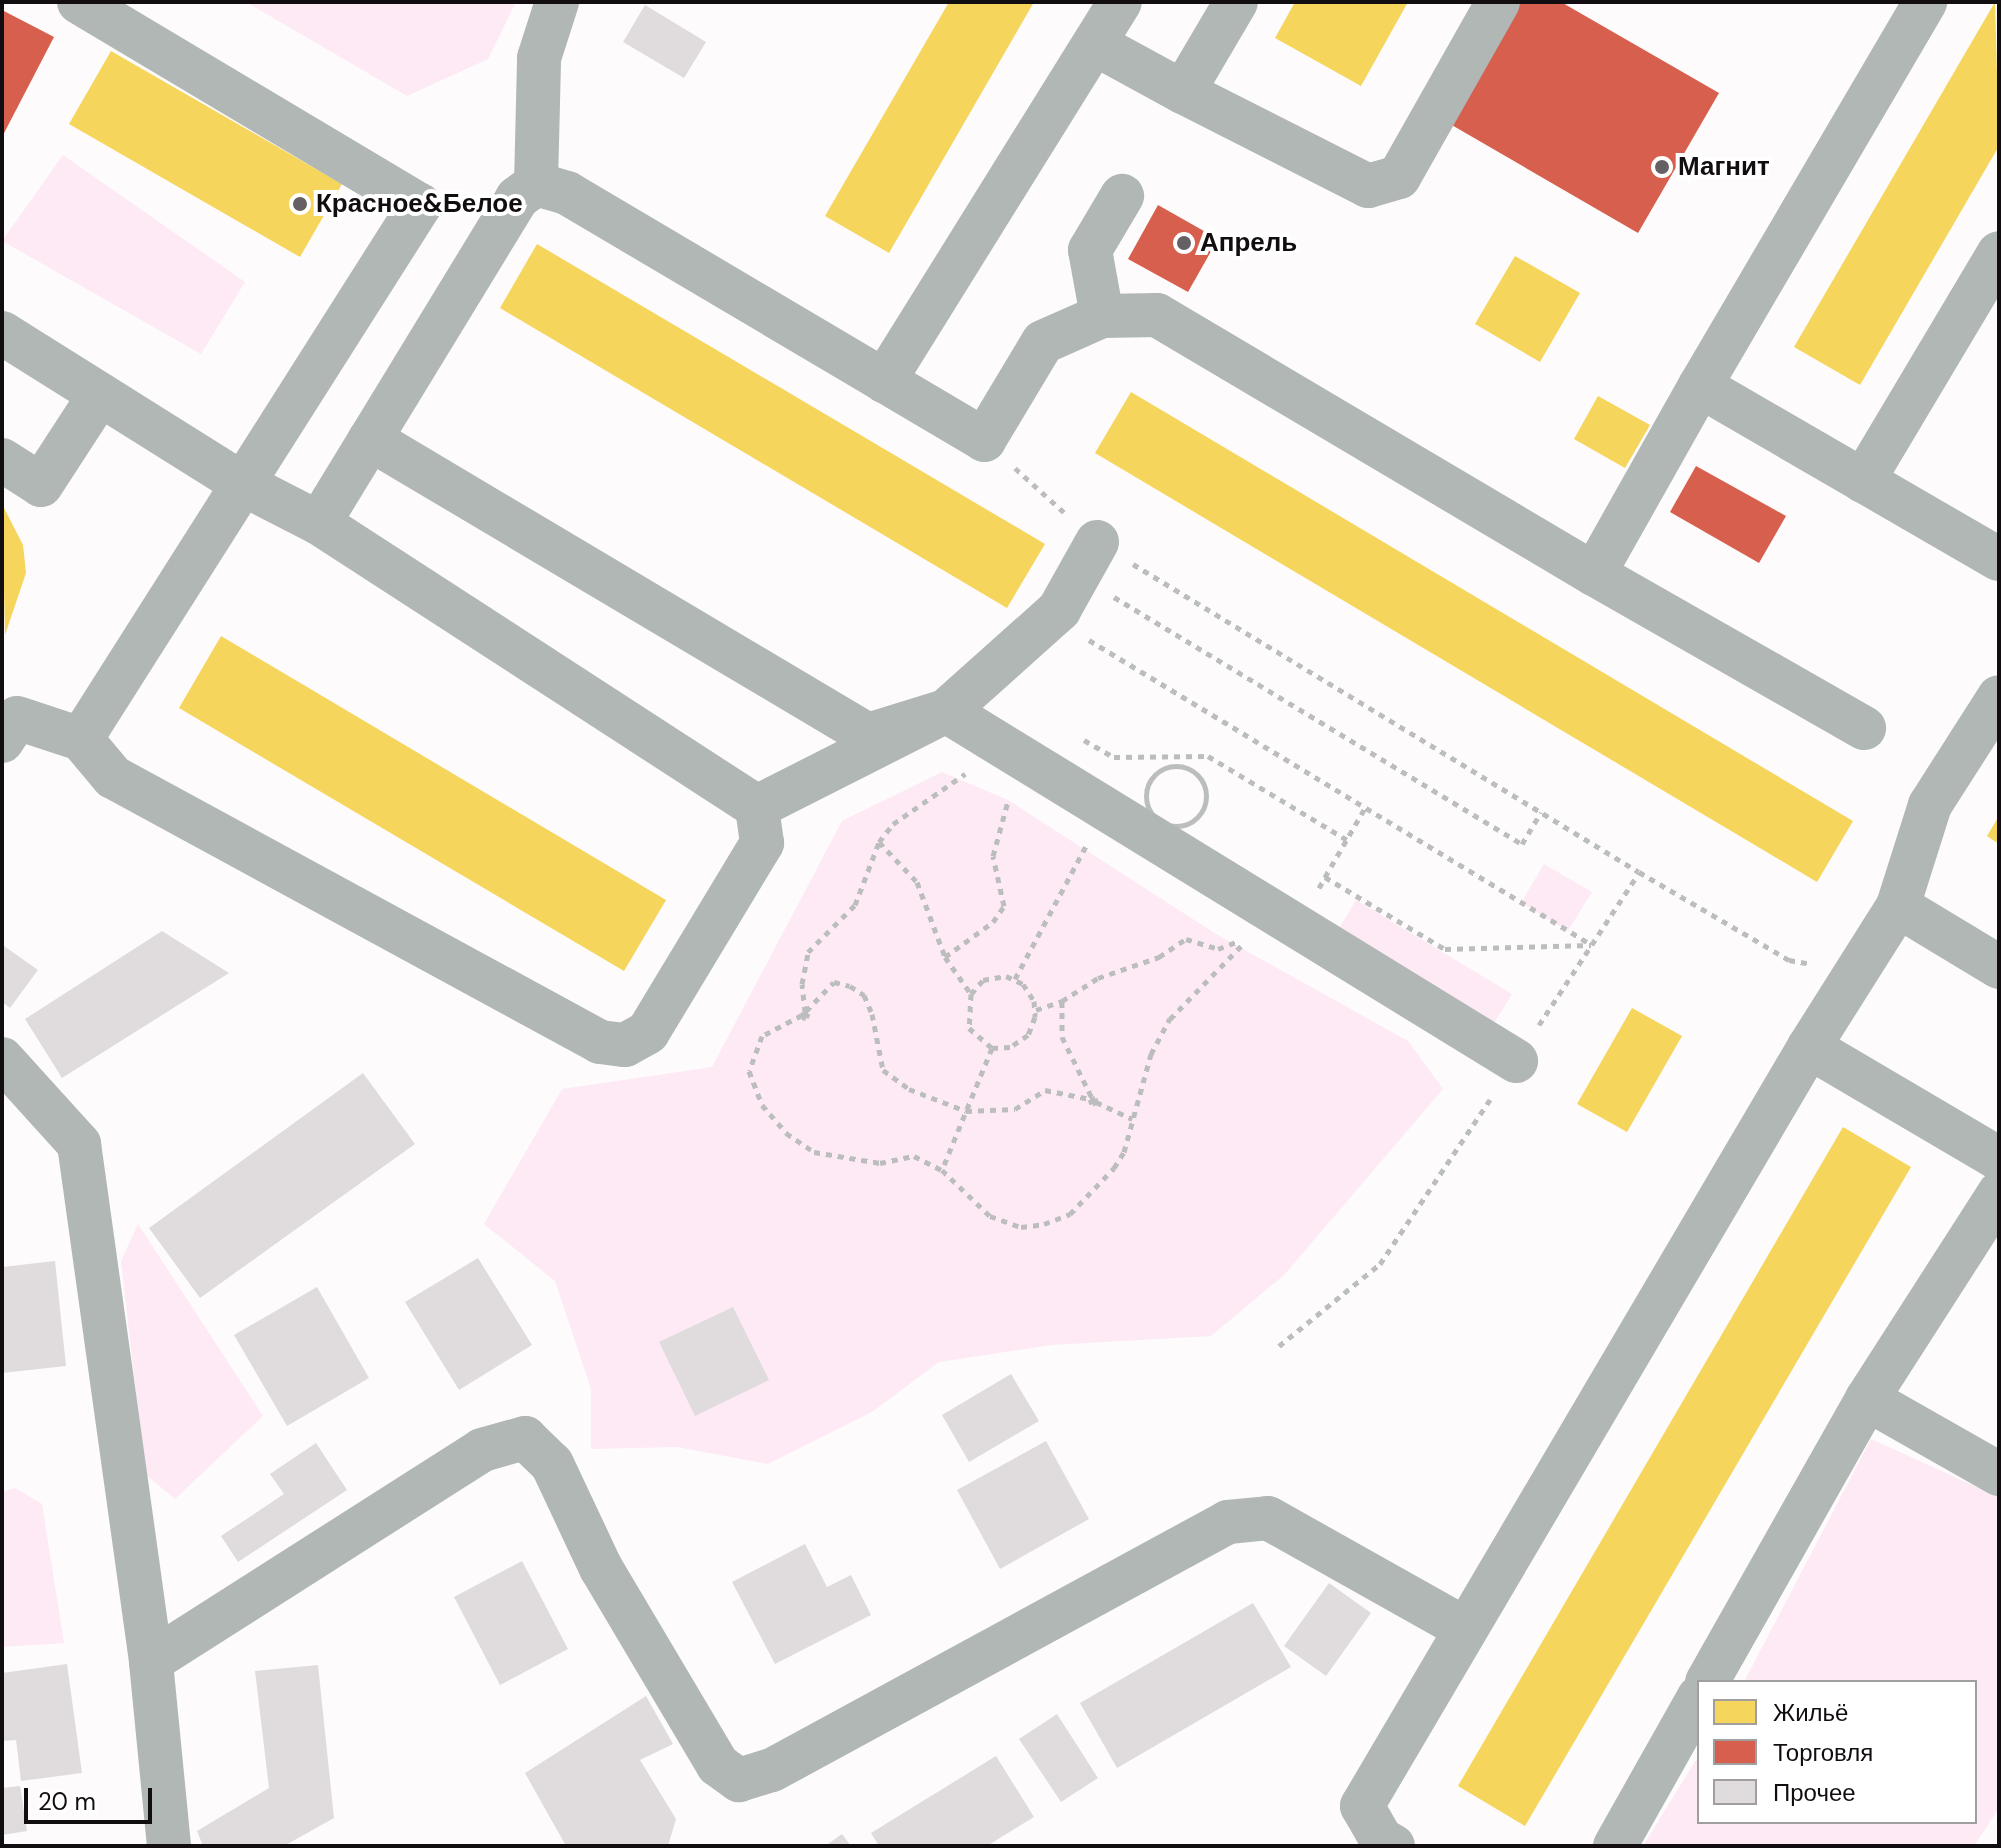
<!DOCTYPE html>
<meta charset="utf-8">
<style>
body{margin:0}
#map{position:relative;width:2001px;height:1848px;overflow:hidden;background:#fdfbfc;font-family:"DM Sans",sans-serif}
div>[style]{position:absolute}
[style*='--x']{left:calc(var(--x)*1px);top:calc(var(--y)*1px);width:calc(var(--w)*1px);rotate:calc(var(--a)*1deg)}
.green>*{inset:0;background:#feeaf4}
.homes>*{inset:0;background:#f6d55c}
.shops>*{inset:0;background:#d6604d}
.building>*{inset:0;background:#e0dcde}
.path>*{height:5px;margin-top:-2.5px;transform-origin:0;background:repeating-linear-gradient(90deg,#bcbebe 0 6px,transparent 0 12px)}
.path>.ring{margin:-2.5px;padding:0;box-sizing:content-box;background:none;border:5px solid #bcbebe;border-radius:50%}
.minor>*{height:44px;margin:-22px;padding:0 22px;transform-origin:22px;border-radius:22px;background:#b0b7b5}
.dots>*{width:22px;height:22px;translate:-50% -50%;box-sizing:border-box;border:4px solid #fff;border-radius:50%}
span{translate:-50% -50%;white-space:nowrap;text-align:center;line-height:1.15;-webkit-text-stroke:8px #fff;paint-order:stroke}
.poi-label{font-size:26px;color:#120d10;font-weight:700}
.left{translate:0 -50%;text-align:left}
.frame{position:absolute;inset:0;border:4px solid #120d10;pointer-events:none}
.legend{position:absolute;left:1697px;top:1680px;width:280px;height:144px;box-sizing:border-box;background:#fff;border:2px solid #a09e9f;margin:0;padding:10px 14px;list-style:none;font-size:24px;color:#120d10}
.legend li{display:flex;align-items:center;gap:16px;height:40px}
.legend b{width:40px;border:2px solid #a09e9f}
.scale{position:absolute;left:24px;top:1788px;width:128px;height:36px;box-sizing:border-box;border:4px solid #120d10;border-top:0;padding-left:10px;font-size:24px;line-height:28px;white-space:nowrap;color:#120d10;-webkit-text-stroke:6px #fff;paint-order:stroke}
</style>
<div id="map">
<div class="green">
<i style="clip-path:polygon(246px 2px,516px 2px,488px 59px,407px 96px)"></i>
<i style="clip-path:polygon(63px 155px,245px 282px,201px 354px,2px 241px)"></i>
<i style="clip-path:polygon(942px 772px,1008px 800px,1216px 934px,1408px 1041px,1443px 1089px,1284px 1275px,1211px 1336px,1052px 1345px,939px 1362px,872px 1412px,768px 1464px,677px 1447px,591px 1449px,591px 1389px,555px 1281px,484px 1224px,562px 1089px,712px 1067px,842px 821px)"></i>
<i style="clip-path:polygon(1544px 864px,1592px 892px,1568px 931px,1521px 903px)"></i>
<i style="clip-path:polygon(1356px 900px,1512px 994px,1483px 1041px,1329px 945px)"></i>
<i style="clip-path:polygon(138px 1224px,263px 1416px,175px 1499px,145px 1474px,121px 1261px)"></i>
<i style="clip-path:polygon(1871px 1439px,1999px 1497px,1999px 1808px,1974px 1846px,1643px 1846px,1699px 1755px,1699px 1822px,1975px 1822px,1975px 1682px,1744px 1682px)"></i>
<i style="clip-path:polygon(15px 1488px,42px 1504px,64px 1643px,2px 1647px,2px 1492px)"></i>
</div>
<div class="homes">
<i style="clip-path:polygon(949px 2px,1034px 2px,889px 253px,825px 216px)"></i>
<i style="clip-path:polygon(1295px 2px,1408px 2px,1361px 86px,1275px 38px)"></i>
<i style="clip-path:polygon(1995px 2px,1999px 146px,1860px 385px,1794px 347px)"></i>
<i style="clip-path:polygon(111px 51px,342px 184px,300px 257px,69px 124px)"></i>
<i style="clip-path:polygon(537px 244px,1045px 544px,1007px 608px,500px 308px)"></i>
<i style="clip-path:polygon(1515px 256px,1580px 293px,1540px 362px,1475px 324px)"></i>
<i style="clip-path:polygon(1131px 392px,1853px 821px,1817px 882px,1095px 453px)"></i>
<i style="clip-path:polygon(1598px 396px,1650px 425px,1625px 468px,1574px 439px)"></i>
<i style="clip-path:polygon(2px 504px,23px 545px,26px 573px,5px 635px)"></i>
<i style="clip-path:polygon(221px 636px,666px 900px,624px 971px,179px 708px)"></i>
<i style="clip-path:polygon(1999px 816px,1999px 844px,1987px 836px)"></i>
<i style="clip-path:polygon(1632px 1008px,1682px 1036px,1627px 1132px,1577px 1104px)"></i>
<i style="clip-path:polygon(1843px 1127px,1911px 1167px,1525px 1826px,1458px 1786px)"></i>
</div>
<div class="shops">
<i style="clip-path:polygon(1520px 2px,1561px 2px,1719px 93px,1638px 233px,1450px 124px)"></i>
<i style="clip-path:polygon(2px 10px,54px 37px,2px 137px)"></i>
<i style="clip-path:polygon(1158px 205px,1218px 239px,1188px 292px,1128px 259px)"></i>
<i style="clip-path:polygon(1696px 466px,1786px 516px,1759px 563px,1670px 512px)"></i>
</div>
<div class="building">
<i style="clip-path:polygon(645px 5px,706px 42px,684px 78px,623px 42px)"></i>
<i style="clip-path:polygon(162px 931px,229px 973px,62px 1078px,25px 1019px)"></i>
<i style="clip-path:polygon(4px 946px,38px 970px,10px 1008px,2px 1002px)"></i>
<i style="clip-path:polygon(363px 1073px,415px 1144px,200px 1298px,149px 1228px)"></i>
<i style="clip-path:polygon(478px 1258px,532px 1345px,459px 1390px,405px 1302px)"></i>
<i style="clip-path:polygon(55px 1261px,66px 1366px,2px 1373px,2px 1267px)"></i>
<i style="clip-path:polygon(317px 1287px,369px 1378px,287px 1426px,234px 1335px)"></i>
<i style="clip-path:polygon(733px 1307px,769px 1380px,695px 1416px,659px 1342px)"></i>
<i style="clip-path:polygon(1011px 1374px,1039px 1421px,969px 1462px,942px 1415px)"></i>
<i style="clip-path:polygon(1046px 1441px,1089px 1519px,1000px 1569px,957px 1490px)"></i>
<i style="clip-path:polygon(316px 1443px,347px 1490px,238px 1562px,221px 1536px,284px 1494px,270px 1474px)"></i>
<i style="clip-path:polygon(805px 1544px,827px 1587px,851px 1575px,871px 1615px,775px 1664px,732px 1582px)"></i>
<i style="clip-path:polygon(522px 1561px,568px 1649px,500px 1685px,454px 1597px)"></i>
<i style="clip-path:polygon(1329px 1583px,1371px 1613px,1326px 1676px,1284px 1646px)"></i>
<i style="clip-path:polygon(1253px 1603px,1291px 1667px,1117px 1768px,1080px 1703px)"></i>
<i style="clip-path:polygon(67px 1664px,82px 1773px,21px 1781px,16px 1740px,2px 1741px,2px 1673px)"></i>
<i style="clip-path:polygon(318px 1665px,334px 1818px,284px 1846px,203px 1846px,197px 1831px,269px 1788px,255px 1671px)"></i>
<i style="clip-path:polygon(646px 1696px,673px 1744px,640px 1760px,676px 1819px,668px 1846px,566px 1846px,525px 1773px)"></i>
<i style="clip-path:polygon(1057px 1714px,1098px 1778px,1061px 1802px,1019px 1739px)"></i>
<i style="clip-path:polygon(996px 1756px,1034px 1817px,987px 1846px,879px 1846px,871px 1833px)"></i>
<i style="clip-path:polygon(20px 1786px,27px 1831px,2px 1835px,2px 1788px)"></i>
<i style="clip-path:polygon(842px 1834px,851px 1846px,825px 1846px)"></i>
</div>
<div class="path">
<i style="--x:1015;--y:468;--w:70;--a:42.1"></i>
<i style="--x:1133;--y:564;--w:592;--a:31.33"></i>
<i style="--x:1639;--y:872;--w:174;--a:30.4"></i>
<i style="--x:1789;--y:960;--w:23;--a:10"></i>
<i style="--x:1114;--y:597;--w:477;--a:31.2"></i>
<i style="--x:1522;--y:844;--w:37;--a:-59"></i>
<i style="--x:1089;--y:640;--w:588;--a:31.23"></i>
<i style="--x:1084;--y:740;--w:34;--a:30"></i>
<i style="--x:1114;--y:757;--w:94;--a:-0.6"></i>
<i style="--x:1208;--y:756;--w:162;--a:31.1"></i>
<i class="ring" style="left:1146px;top:766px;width:55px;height:55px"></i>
<i style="--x:879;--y:842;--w:23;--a:-52"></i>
<i style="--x:893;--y:824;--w:88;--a:-34.8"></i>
<i style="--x:1325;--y:877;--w:80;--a:-59.9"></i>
<i style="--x:1319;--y:888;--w:13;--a:-61"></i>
<i style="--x:1325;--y:877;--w:140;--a:31"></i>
<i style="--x:1445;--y:949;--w:146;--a:-1.6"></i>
<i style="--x:945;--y:957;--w:59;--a:-36.1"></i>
<i style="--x:993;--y:922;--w:19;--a:-55"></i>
<i style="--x:1004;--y:906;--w:51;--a:-102.4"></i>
<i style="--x:993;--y:856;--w:57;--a:-74.7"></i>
<i style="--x:1015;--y:979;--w:151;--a:-61.9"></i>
<i style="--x:971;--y:994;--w:34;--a:93"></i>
<i style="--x:969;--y:1028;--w:30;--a:41"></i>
<i style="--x:1062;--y:1001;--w:36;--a:90"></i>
<i style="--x:1062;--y:1037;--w:68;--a:63.8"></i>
<i style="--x:1036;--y:1010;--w:28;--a:-19"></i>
<i style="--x:1062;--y:1001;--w:43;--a:-32.6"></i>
<i style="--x:1098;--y:978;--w:65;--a:-19"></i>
<i style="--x:1159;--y:957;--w:32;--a:-34"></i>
<i style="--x:1186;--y:939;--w:34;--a:17"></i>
<i style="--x:1218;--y:949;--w:19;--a:-21"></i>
<i style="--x:806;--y:1011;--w:40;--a:-46"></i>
<i style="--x:834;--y:982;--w:16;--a:14"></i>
<i style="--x:850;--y:986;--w:17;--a:33"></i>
<i style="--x:864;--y:995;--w:21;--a:67"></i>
<i style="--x:872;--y:1014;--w:57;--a:78.9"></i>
<i style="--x:883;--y:1070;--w:32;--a:36"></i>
<i style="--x:909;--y:1089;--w:61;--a:21.1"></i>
<i style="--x:966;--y:1111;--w:49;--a:-2.3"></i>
<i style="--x:1015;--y:1109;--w:36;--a:-32"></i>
<i style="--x:1045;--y:1090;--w:46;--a:11.3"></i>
<i style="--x:804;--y:1012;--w:4;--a:14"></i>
<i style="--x:808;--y:1013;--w:5;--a:112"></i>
<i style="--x:806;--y:1018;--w:4;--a:-166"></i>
<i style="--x:802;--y:1017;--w:5;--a:-68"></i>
<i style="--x:805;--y:1012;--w:28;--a:-96"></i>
<i style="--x:802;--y:984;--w:33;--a:-79"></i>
<i style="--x:808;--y:952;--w:66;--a:-45"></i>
<i style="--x:855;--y:905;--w:67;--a:-69.1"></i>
<i style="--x:879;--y:842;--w:55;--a:46.5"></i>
<i style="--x:917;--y:882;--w:80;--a:69.5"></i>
<i style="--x:945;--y:957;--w:45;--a:54.9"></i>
<i style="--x:971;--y:994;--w:18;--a:-49"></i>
<i style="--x:983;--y:980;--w:23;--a:-10"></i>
<i style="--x:1006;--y:976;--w:19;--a:25"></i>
<i style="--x:1023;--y:984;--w:20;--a:57"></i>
<i style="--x:1034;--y:1001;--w:16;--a:86"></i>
<i style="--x:1035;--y:1017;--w:19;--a:111"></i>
<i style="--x:1028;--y:1035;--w:22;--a:146"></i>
<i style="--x:1010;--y:1047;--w:18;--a:177"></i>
<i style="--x:992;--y:1048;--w:132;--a:112.3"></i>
<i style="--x:802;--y:1015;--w:45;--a:152.3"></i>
<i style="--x:762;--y:1036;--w:37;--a:110"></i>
<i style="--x:749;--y:1071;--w:36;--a:69"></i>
<i style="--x:762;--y:1105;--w:37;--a:49"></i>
<i style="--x:786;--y:1133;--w:34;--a:34"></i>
<i style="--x:814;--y:1152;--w:67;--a:9.5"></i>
<i style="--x:880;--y:1163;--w:35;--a:-12"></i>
<i style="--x:914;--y:1156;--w:31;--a:27"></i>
<i style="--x:942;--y:1170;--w:66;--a:43.8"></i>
<i style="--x:990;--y:1216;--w:33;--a:20"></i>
<i style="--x:1021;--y:1227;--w:23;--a:-7"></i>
<i style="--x:1044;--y:1224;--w:28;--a:-21"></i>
<i style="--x:1070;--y:1214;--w:64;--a:-46.3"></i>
<i style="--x:1114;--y:1168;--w:19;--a:-58"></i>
<i style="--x:1124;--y:1152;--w:102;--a:-74.6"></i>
<i style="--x:1151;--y:1054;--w:40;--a:-62"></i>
<i style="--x:1170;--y:1019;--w:106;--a:-45.8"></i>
<i style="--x:1539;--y:1025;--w:182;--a:-56.7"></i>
<i style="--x:1095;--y:1098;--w:4;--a:76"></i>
<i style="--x:1096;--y:1102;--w:4;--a:153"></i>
<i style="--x:1092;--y:1104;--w:5;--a:-112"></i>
<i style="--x:1090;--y:1099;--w:5;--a:-11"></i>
<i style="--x:1096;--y:1102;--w:40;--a:25"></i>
<i style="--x:1279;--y:1346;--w:130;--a:-39.1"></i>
<i style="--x:1380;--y:1264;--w:201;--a:-56.2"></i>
</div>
<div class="minor">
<i style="--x:79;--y:2;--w:397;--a:30.8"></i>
<i style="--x:420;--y:205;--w:633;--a:122.41"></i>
<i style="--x:1095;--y:44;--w:100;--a:28.6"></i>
<i style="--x:1183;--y:92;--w:104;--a:-59.5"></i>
<i style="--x:1183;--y:92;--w:208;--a:26.9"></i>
<i style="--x:1368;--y:186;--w:32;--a:-16"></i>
<i style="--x:1399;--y:177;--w:201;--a:-60.5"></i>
<i style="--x:536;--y:184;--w:126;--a:-88.6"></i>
<i style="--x:539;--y:58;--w:59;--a:-72.2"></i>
<i style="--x:1102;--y:316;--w:67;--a:-100.3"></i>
<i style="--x:1090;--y:250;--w:63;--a:-59.3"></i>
<i style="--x:2;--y:333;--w:284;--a:32.1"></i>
<i style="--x:243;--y:484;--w:85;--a:27.2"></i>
<i style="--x:319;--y:523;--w:381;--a:-58.6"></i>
<i style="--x:517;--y:198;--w:24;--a:-36"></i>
<i style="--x:536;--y:184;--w:32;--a:16"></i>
<i style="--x:567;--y:193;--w:485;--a:30.6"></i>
<i style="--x:984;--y:440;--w:114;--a:-59"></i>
<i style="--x:1043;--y:342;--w:64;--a:-23.8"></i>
<i style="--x:1102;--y:316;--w:55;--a:-1"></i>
<i style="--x:1157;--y:315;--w:508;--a:30.65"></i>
<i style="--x:1594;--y:574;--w:216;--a:-60.6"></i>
<i style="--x:1700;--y:386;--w:345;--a:30.1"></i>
<i style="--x:884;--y:381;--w:446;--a:-58.1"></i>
<i style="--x:1700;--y:386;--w:445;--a:-59.6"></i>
<i style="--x:370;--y:439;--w:579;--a:30.73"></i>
<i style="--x:868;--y:735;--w:82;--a:-17.1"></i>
<i style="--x:946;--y:711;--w:669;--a:31.55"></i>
<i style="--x:2;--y:460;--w:46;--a:32.7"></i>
<i style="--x:41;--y:485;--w:108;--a:-57"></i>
<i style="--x:1863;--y:481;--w:265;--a:-59.2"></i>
<i style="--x:1594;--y:574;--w:311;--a:29.7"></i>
<i style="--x:2;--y:741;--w:27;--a:-57"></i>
<i style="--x:17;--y:718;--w:67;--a:18.2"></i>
<i style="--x:81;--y:739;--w:50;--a:49.9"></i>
<i style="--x:113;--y:777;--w:554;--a:28.55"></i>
<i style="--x:600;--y:1042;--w:25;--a:7"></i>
<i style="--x:625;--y:1045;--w:26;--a:-29"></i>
<i style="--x:648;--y:1032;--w:221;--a:-58.9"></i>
<i style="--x:762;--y:843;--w:36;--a:-98"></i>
<i style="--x:757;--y:807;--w:522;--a:-147.04"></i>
<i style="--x:757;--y:807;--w:212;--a:-26.9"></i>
<i style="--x:946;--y:711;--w:152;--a:-41.8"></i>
<i style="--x:1059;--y:610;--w:78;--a:-60.8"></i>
<i style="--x:1898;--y:906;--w:118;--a:31.1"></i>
<i style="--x:1809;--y:1047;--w:221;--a:30.5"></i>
<i style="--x:2;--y:1059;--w:115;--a:47.8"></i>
<i style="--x:79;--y:1144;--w:522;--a:82.07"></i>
<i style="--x:1867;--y:1399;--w:152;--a:29.6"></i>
<i style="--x:1707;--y:1682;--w:325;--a:-60.5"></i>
<i style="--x:1867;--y:1399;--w:245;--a:-57.3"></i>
<i style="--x:169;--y:1846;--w:186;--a:-95.6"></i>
<i style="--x:151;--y:1661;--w:393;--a:-32.5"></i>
<i style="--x:482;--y:1450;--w:45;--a:-15.6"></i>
<i style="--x:525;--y:1438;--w:37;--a:44"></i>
<i style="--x:552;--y:1464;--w:115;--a:64.8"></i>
<i style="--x:601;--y:1568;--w:229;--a:59.3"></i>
<i style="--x:718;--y:1765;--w:26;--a:36"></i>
<i style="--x:739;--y:1780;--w:34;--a:-17"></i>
<i style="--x:772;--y:1770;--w:519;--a:-28.54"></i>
<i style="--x:1228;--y:1522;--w:40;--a:-5.7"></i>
<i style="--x:1268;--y:1518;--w:225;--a:29.3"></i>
<i style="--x:1393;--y:1846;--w:14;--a:-150"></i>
<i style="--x:1381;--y:1839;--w:38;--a:-120"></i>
<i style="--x:1362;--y:1806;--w:881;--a:-59.5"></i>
<i style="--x:1809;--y:1047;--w:167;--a:-57.7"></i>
<i style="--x:1898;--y:906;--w:106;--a:-72.4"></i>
<i style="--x:1930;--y:805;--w:128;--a:-57.4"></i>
<i style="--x:1615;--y:1846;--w:171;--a:-60.6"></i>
</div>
<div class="dots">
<i style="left:1662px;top:167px;background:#646063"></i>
<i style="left:300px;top:204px;background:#646063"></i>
<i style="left:1184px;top:243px;background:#646063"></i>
</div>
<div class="poi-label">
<span class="left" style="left:1678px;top:167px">Магнит</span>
<span class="left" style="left:316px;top:204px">Красное&amp;Белое</span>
<span class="left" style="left:1200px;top:243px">Апрель</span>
</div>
<div class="frame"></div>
<ul class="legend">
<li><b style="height:22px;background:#f6d55c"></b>Жильё</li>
<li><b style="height:22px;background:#d6604d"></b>Торговля</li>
<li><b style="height:22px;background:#e0dcde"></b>Прочее</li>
</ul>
<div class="scale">20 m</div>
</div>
